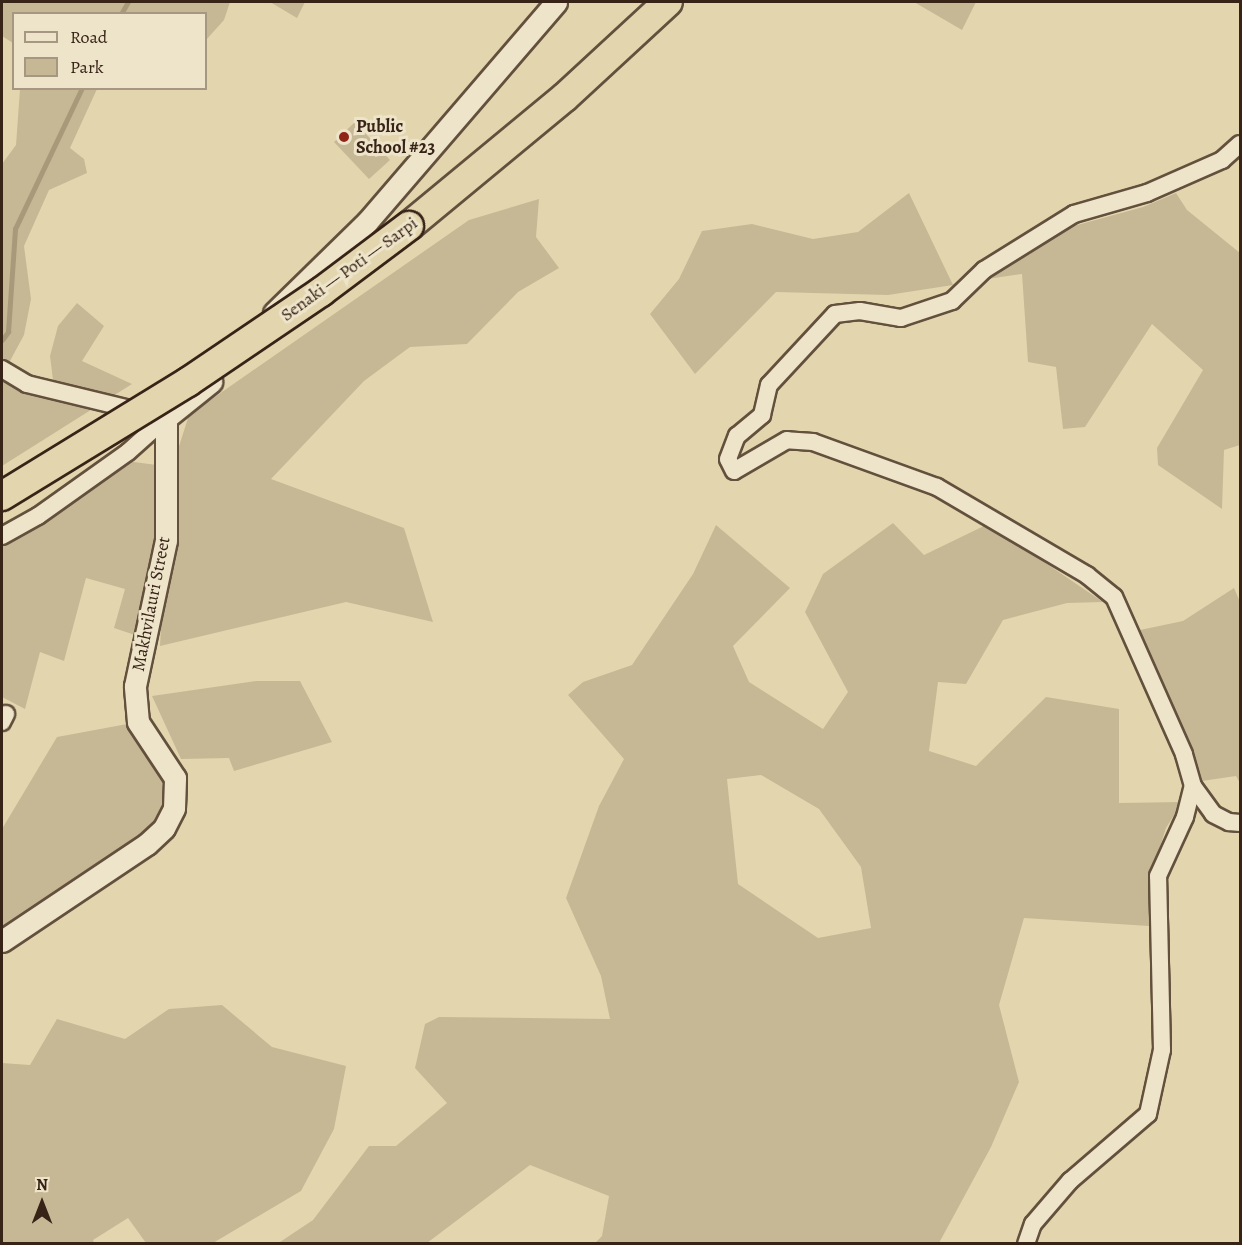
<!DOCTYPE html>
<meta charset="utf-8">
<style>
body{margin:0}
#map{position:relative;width:1242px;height:1245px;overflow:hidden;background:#e3d6ae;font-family:Alegreya,serif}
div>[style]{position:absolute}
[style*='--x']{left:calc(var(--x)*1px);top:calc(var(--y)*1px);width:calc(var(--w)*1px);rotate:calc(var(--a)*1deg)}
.green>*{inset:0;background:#c6b894}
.stream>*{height:4.5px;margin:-2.25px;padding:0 2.25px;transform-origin:2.25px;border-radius:2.25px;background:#a9997b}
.roads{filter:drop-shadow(2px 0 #63503d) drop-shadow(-2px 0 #63503d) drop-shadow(0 2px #63503d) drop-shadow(0 -2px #63503d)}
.minor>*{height:16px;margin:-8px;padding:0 8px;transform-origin:8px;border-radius:8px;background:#ede4ca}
.tertiary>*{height:21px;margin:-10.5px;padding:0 10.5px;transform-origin:10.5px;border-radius:10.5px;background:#ede4ca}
.trunk>*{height:28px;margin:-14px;padding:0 14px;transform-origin:14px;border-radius:14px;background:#e3d6ae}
.bridges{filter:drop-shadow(2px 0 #382317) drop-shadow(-2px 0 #382317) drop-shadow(0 2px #382317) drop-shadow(0 -2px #382317)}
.trunk-bridge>*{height:28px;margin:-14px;padding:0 14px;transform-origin:14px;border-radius:14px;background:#e3d6ae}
.dots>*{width:16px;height:16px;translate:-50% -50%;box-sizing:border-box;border:3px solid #ede4ca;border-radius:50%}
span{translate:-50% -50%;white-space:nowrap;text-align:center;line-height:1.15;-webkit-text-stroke:6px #ede4ca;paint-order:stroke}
.poi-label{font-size:18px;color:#382317;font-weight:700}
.left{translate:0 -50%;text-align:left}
.street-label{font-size:18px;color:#382317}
.frame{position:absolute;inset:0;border:3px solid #382317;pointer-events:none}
.legend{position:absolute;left:12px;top:12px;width:195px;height:78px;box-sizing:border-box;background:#ede4ca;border:2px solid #a59782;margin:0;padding:8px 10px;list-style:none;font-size:18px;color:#382317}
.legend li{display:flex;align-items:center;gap:12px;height:30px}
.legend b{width:30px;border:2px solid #a59782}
.north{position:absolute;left:12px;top:1173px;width:60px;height:60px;-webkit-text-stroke:4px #ede4ca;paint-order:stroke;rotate:0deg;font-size:16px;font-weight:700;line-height:24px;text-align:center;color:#382317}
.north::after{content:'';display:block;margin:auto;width:21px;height:27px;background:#382317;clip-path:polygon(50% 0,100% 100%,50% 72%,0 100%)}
</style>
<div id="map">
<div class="green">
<i style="clip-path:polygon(2px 2px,230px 2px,224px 20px,206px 40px,206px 14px,14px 14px,13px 43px,2px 36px)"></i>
<i style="clip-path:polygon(270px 2px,305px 2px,297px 18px)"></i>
<i style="clip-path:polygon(914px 2px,976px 2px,962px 30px)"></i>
<i style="clip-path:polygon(20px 89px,97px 89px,70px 148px,84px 159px,87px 173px,49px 190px,24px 246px,31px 299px,24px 335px,4px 372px,54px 388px,50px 356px,58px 326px,77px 303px,104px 326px,82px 361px,132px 384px,2px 466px,2px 164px,16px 145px)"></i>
<i style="clip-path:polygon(355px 122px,390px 160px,369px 179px,334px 142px)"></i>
<i style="clip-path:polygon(909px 193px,953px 285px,888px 295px,776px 292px,695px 374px,650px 314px,679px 279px,702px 231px,752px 224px,813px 239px,858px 232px)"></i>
<i style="clip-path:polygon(1176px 193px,1187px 210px,1240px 253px,1240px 445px,1224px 450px,1222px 509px,1158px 465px,1157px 448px,1203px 370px,1152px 324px,1085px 427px,1063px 429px,1056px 367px,1028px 362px,1022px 274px,987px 279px,1070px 227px,1143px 207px)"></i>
<i style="clip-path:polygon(539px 199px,536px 237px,559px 268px,518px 292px,467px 344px,410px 347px,364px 381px,271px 479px,404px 528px,433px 622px,346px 602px,160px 646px,162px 609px,178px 541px,173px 465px,189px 415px,469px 220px)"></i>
<i style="clip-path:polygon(126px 461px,165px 466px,144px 638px,114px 628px,125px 589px,86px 578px,64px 661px,40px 652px,25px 709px,2px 697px,2px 542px)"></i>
<i style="clip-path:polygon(evenodd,893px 523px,924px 555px,988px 524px,1103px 602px,1067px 603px,1003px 620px,966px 684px,938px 682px,929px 751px,976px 766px,1046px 697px,1119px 709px,1119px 803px,1182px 802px,1166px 828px,1150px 878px,1149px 926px,1024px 918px,999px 1005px,1019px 1082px,991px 1147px,939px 1243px,595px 1243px,602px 1236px,609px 1196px,530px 1165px,427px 1243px,277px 1244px,313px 1220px,369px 1146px,396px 1146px,447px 1103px,415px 1068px,425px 1024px,439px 1017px,610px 1019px,601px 976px,566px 898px,599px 806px,624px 759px,568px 695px,583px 682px,632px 665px,693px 574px,716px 525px,790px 588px,733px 646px,749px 682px,823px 729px,848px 692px,805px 612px,823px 574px,893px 523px,761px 775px,819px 809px,861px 867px,871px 928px,818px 938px,738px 884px,727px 779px,761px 775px)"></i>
<i style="clip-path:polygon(1234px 588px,1240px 602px,1240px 783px,1236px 776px,1202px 781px,1140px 630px,1183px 621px)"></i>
<i style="clip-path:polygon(256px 681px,300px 681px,332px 742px,234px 771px,229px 758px,181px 759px,152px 696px)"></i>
<i style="clip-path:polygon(138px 722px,175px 778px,164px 828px,2px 941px,2px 829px,57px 737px)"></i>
<i style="clip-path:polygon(222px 1005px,272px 1047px,346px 1066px,334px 1129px,301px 1191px,213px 1243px,146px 1243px,128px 1218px,93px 1240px,94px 1243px,2px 1243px,2px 1063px,30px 1065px,57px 1019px,125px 1039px,169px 1009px)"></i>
</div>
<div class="stream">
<i style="--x:121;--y:14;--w:14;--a:-60"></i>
<i style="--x:2;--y:340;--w:10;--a:-53"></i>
<i style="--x:8;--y:332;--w:103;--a:-86.1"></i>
<i style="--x:15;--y:229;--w:156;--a:-64.6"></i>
</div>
<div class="roads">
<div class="minor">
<i style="--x:2;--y:369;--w:29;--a:31"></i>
<i style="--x:27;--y:384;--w:119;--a:13.6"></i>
<i style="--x:2;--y:536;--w:41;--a:-29.1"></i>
<i style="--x:38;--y:516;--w:110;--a:-35.4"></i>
<i style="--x:128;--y:452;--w:51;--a:-41.8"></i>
<i style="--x:2;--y:722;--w:9;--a:-63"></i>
<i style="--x:1193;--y:786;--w:34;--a:54"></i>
<i style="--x:1213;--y:814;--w:18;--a:27"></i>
<i style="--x:1229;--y:822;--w:11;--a:5"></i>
<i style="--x:1026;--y:1244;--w:21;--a:-71"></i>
<i style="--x:1033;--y:1224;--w:57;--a:-49.3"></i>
<i style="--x:1070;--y:1181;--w:103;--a:-40.7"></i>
<i style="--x:1148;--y:1114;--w:66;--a:-77.7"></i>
<i style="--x:1162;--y:1050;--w:174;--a:-91.3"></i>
<i style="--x:1158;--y:876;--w:65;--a:-65.4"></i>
<i style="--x:1185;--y:817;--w:32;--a:-76"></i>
<i style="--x:1193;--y:786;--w:33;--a:-106"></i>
<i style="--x:1184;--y:754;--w:172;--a:-114"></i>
<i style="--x:1114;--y:597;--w:35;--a:-141"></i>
<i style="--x:1087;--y:575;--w:174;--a:-149.6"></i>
<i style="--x:937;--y:487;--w:132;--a:-160.1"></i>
<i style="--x:813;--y:442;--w:26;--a:-176"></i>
<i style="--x:787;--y:440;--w:61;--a:149.7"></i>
<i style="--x:734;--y:471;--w:13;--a:-117"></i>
<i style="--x:728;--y:459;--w:25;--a:-69"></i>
<i style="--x:737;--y:436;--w:33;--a:-40"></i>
<i style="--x:762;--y:415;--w:31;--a:-77"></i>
<i style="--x:769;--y:385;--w:97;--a:-47.1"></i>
<i style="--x:835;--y:314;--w:25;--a:-7"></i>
<i style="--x:860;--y:311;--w:42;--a:9.7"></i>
<i style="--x:901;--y:318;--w:54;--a:-18.4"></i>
<i style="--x:952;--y:301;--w:45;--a:-44.1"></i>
<i style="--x:984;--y:270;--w:106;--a:-31.9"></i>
<i style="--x:1074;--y:214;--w:76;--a:-16"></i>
<i style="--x:1147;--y:193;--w:82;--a:-23.7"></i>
<i style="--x:1222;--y:160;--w:24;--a:-42"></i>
</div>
<div class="tertiary">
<i style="--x:274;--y:313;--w:130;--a:-44.4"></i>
<i style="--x:367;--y:222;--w:290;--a:-49.3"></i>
<i style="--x:2;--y:941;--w:174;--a:-33.8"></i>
<i style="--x:147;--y:844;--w:23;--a:-43"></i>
<i style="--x:164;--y:828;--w:22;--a:-63"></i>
<i style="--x:174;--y:808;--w:30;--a:-88"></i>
<i style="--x:175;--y:778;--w:67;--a:-123.5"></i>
<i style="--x:138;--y:722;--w:36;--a:-95"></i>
<i style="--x:135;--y:686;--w:149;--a:-78"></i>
<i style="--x:166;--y:540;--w:122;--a:-90"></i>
<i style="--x:166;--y:418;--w:58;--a:-38.7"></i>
</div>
<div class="trunk">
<i style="--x:409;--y:226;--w:202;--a:-39.6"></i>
<i style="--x:565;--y:97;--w:140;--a:-42.7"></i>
</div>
</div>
<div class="bridges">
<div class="trunk-bridge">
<i style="--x:2;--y:496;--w:218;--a:-31.5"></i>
<i style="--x:188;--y:382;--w:161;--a:-34.1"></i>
<i style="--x:321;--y:292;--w:110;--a:-36.9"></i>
</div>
</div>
<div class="dots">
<i style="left:344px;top:137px;background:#8f2418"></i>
</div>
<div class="poi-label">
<span class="left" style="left:356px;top:137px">Public<br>School #23</span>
</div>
<div class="street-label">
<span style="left:349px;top:269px;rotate:-36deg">Senaki — Poti — Sarpi</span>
<span style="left:151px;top:604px;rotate:-79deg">Makhvilauri Street</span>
</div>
<div class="frame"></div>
<ul class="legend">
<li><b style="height:8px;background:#ede4ca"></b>Road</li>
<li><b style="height:16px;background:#c6b894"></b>Park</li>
</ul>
<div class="north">N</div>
</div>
